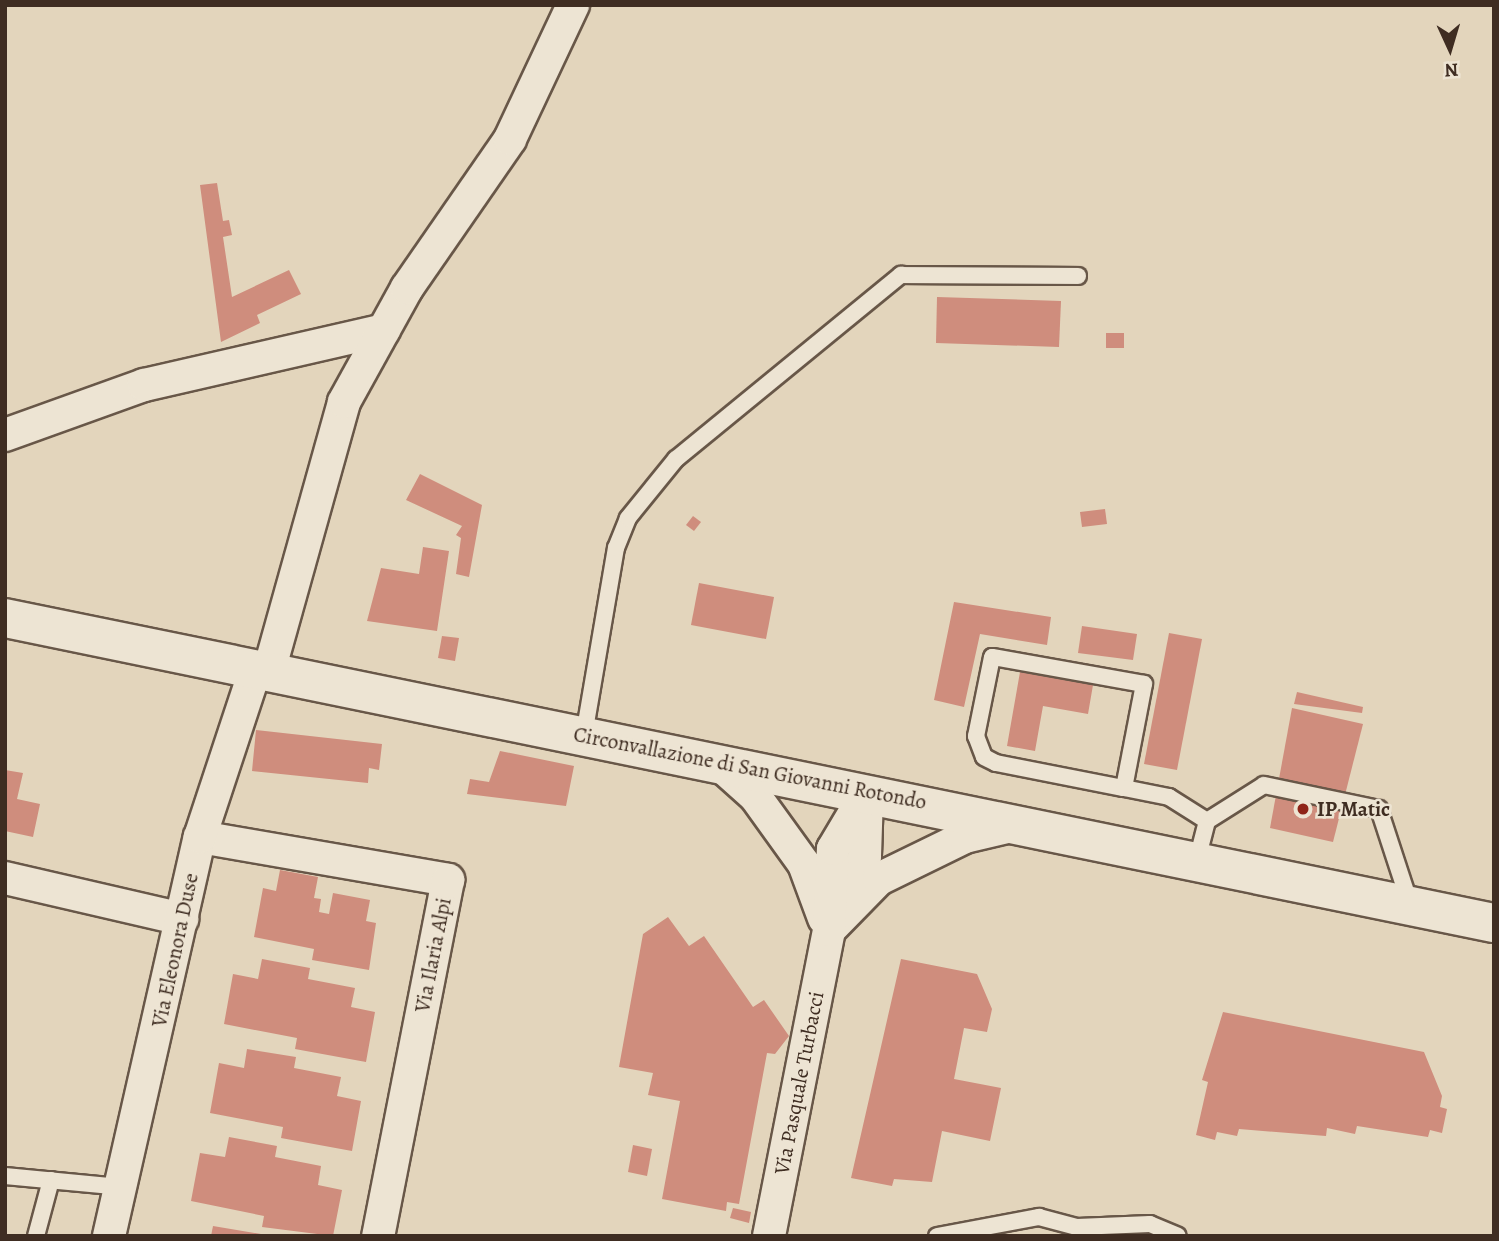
<!DOCTYPE html>
<style>
body{margin:0}
#map{position:relative;width:1499px;height:1241px;overflow:hidden;background:#e3d5bc;font-family:Alegreya,serif}
div>[style]{position:absolute}
[style*='--x']{left:calc(var(--x)*1px);top:calc(var(--y)*1px);width:calc(var(--w)*1px);rotate:calc(var(--a)*1deg)}
.building>*{inset:0;background:#cf8d7d}
.roads{filter:drop-shadow(2px 0 #685748) drop-shadow(-2px 0 #685748) drop-shadow(0 2px #685748) drop-shadow(0 -2px #685748)}
.service>*{height:16px;margin:-8px;padding:0 8px;transform-origin:8px;border-radius:8px;background:#ede4d3}
.minor>*{height:32px;margin:-16px;padding:0 16px;transform-origin:16px;border-radius:16px;background:#ede4d3}
.secondary>*{height:38px;margin:-19px;padding:0 19px;transform-origin:19px;border-radius:19px;background:#ede4d3}
.dots>*{width:19px;height:19px;translate:-50% -50%;box-sizing:border-box;border:4px solid #ede4d3;border-radius:50%}
span{translate:-50% -50%;white-space:nowrap;text-align:center;line-height:1.15;-webkit-text-stroke:5px #ede4d3;paint-order:stroke}
.street-label{font-size:21px;color:#3f2d22}
.poi-label{font-size:21px;color:#3f2d22;font-weight:700}
.left{translate:0 -50%;text-align:left}
.frame{position:absolute;inset:0;border:7px solid #3f2d22;pointer-events:none}
.north{position:absolute;left:1415px;top:14px;width:70px;height:70px;-webkit-text-stroke:5px #ede4d3;paint-order:stroke;rotate:176deg;font-size:19px;font-weight:700;line-height:28px;text-align:center;color:#3f2d22}
.north::after{content:'';display:block;margin:auto;width:24px;height:32px;background:#3f2d22;clip-path:polygon(50% 0,100% 100%,50% 72%,0 100%)}
</style>
<div id="map">
<div class="building">
<i style="clip-path:polygon(217px 183px,223px 221px,229px 220px,232px 235px,223px 237px,232px 297px,289px 270px,301px 294px,257px 315px,260px 323px,221px 342px,200px 185px)"></i>
<i style="clip-path:polygon(937px 297px,1061px 301px,1059px 347px,936px 343px)"></i>
<i style="clip-path:polygon(1106px 333px,1124px 333px,1124px 348px,1106px 348px)"></i>
<i style="clip-path:polygon(420px 474px,482px 505px,469px 577px,456px 574px,461px 538px,456px 535px,462px 526px,406px 500px)"></i>
<i style="clip-path:polygon(1105px 509px,1107px 524px,1082px 527px,1080px 512px)"></i>
<i style="clip-path:polygon(693px 516px,701px 522px,694px 531px,686px 525px)"></i>
<i style="clip-path:polygon(423px 547px,449px 551px,437px 631px,367px 621px,381px 568px,419px 574px)"></i>
<i style="clip-path:polygon(699px 583px,774px 597px,766px 639px,691px 625px)"></i>
<i style="clip-path:polygon(954px 602px,1051px 617px,1047px 645px,980px 634px,964px 707px,934px 700px)"></i>
<i style="clip-path:polygon(1082px 626px,1137px 634px,1133px 660px,1078px 653px)"></i>
<i style="clip-path:polygon(1169px 633px,1202px 639px,1177px 770px,1144px 764px)"></i>
<i style="clip-path:polygon(442px 636px,459px 638px,455px 661px,438px 658px)"></i>
<i style="clip-path:polygon(1020px 672px,1093px 685px,1088px 714px,1043px 706px,1035px 751px,1007px 746px)"></i>
<i style="clip-path:polygon(1297px 692px,1363px 707px,1362px 713px,1294px 704px)"></i>
<i style="clip-path:polygon(1292px 708px,1363px 724px,1333px 842px,1270px 828px)"></i>
<i style="clip-path:polygon(256px 730px,382px 744px,379px 770px,369px 768px,368px 783px,252px 771px)"></i>
<i style="clip-path:polygon(500px 751px,574px 766px,566px 806px,467px 794px,470px 779px,489px 782px)"></i>
<i style="clip-path:polygon(5px 770px,23px 773px,17px 799px,40px 804px,33px 837px,5px 831px)"></i>
<i style="clip-path:polygon(280px 870px,318px 877px,314px 898px,321px 899px,319px 912px,329px 914px,333px 893px,370px 900px,366px 921px,376px 923px,369px 970px,312px 960px,314px 949px,254px 937px,263px 888px,276px 891px)"></i>
<i style="clip-path:polygon(668px 917px,689px 946px,704px 936px,753px 1007px,764px 1000px,789px 1036px,775px 1054px,767px 1053px,739px 1204px,727px 1202px,726px 1211px,662px 1199px,680px 1101px,648px 1095px,653px 1073px,619px 1067px,643px 934px)"></i>
<i style="clip-path:polygon(262px 959px,310px 968px,308px 979px,355px 988px,351px 1007px,375px 1012px,366px 1062px,295px 1049px,297px 1038px,224px 1024px,233px 974px,258px 979px)"></i>
<i style="clip-path:polygon(901px 959px,977px 974px,992px 1009px,987px 1032px,964px 1028px,954px 1079px,1001px 1088px,990px 1141px,942px 1131px,932px 1182px,894px 1179px,892px 1186px,851px 1178px)"></i>
<i style="clip-path:polygon(1223px 1012px,1424px 1052px,1442px 1096px,1440px 1107px,1447px 1109px,1442px 1133px,1430px 1130px,1428px 1137px,1357px 1126px,1355px 1134px,1327px 1128px,1326px 1136px,1239px 1129px,1237px 1136px,1217px 1132px,1215px 1140px,1196px 1135px,1208px 1082px,1202px 1080px)"></i>
<i style="clip-path:polygon(247px 1049px,296px 1057px,294px 1068px,341px 1077px,337px 1096px,361px 1101px,352px 1151px,281px 1138px,283px 1127px,210px 1113px,219px 1063px,244px 1068px)"></i>
<i style="clip-path:polygon(229px 1137px,277px 1146px,275px 1157px,321px 1166px,318px 1185px,342px 1190px,333px 1236px,262px 1227px,264px 1216px,191px 1201px,200px 1153px,225px 1157px)"></i>
<i style="clip-path:polygon(633px 1145px,652px 1149px,647px 1176px,628px 1172px)"></i>
<i style="clip-path:polygon(733px 1208px,751px 1212px,749px 1223px,730px 1218px)"></i>
<i style="clip-path:polygon(213px 1226px,261px 1234px,260px 1236px,211px 1236px)"></i>
</div>
<div class="roads">
<div class="service">
<i style="--x:584;--y:735;--w:190;--a:-80.3"></i>
<i style="--x:616;--y:548;--w:32;--a:-68"></i>
<i style="--x:628;--y:518;--w:76;--a:-50.9"></i>
<i style="--x:676;--y:459;--w:291;--a:-39.3"></i>
<i style="--x:901;--y:275;--w:177;--a:0.3"></i>
<i style="--x:1124;--y:788;--w:106;--a:-79.1"></i>
<i style="--x:1144;--y:684;--w:154;--a:-169.9"></i>
<i style="--x:992;--y:657;--w:81;--a:101.4"></i>
<i style="--x:976;--y:736;--w:22;--a:69"></i>
<i style="--x:984;--y:757;--w:13;--a:27"></i>
<i style="--x:996;--y:763;--w:130;--a:11.1"></i>
<i style="--x:1124;--y:788;--w:46;--a:11.3"></i>
<i style="--x:1169;--y:797;--w:45;--a:32.3"></i>
<i style="--x:1197;--y:860;--w:40;--a:-75.6"></i>
<i style="--x:1207;--y:821;--w:67;--a:-32.3"></i>
<i style="--x:1264;--y:785;--w:117;--a:11.8"></i>
<i style="--x:1379;--y:809;--w:100;--a:71.9"></i>
<i style="--x:5;--y:1176;--w:118;--a:5.4"></i>
<i style="--x:36;--y:1236;--w:58;--a:-75"></i>
<i style="--x:937;--y:1236;--w:104;--a:-10.6"></i>
<i style="--x:1039;--y:1217;--w:39;--a:15"></i>
<i style="--x:1077;--y:1227;--w:73;--a:-2.4"></i>
<i style="--x:1150;--y:1224;--w:30;--a:23"></i>
</div>
<div class="minor">
<i style="--x:5;--y:435;--w:148;--a:-19.8"></i>
<i style="--x:144;--y:385;--w:246;--a:-12.9"></i>
<i style="--x:269;--y:671;--w:279;--a:-74.4"></i>
<i style="--x:344;--y:402;--w:130;--a:-61.1"></i>
<i style="--x:407;--y:288;--w:181;--a:-55.3"></i>
<i style="--x:510;--y:139;--w:148;--a:-64.8"></i>
<i style="--x:717;--y:762;--w:51;--a:41.8"></i>
<i style="--x:755;--y:796;--w:84;--a:54.2"></i>
<i style="--x:804;--y:864;--w:58;--a:69.7"></i>
<i style="--x:200;--y:837;--w:252;--a:9.8"></i>
<i style="--x:448;--y:880;--w:363;--a:101.1"></i>
<i style="--x:5;--y:878;--w:182;--a:13"></i>
<i style="--x:840;--y:906;--w:56;--a:-63.4"></i>
<i style="--x:865;--y:856;--w:60;--a:-88.1"></i>
<i style="--x:829;--y:930;--w:71;--a:-45.6"></i>
<i style="--x:879;--y:879;--w:96;--a:-26"></i>
<i style="--x:965;--y:837;--w:48;--a:-13.2"></i>
<i style="--x:109;--y:1236;--w:409;--a:-77.2"></i>
<i style="--x:200;--y:837;--w:178;--a:-71.7"></i>
<i style="--x:769;--y:1236;--w:312;--a:-78.9"></i>
<i style="--x:829;--y:930;--w:81;--a:-87.2"></i>
<i style="--x:833;--y:849;--w:66;--a:-59.2"></i>
</div>
<div class="secondary">
<i style="--x:5;--y:618;--w:1520;--a:11.58"></i>
</div>
</div>
<div class="dots">
<i style="left:1303px;top:809px;background:#8f2418"></i>
</div>
<div class="street-label">
<span style="left:750px;top:768px;rotate:11deg">Circonvallazione di San Giovanni Rotondo</span>
<span style="left:175px;top:950px;rotate:-78deg">Via Eleonora Duse</span>
<span style="left:433px;top:955px;rotate:-79deg">Via Ilaria Alpi</span>
<span style="left:799px;top:1083px;rotate:-79deg">Via Pasquale Turbacci</span>
</div>
<div class="poi-label">
<span class="left" style="left:1317px;top:809px">IP Matic</span>
</div>
<div class="frame"></div>
<div class="north">N</div>
</div>
